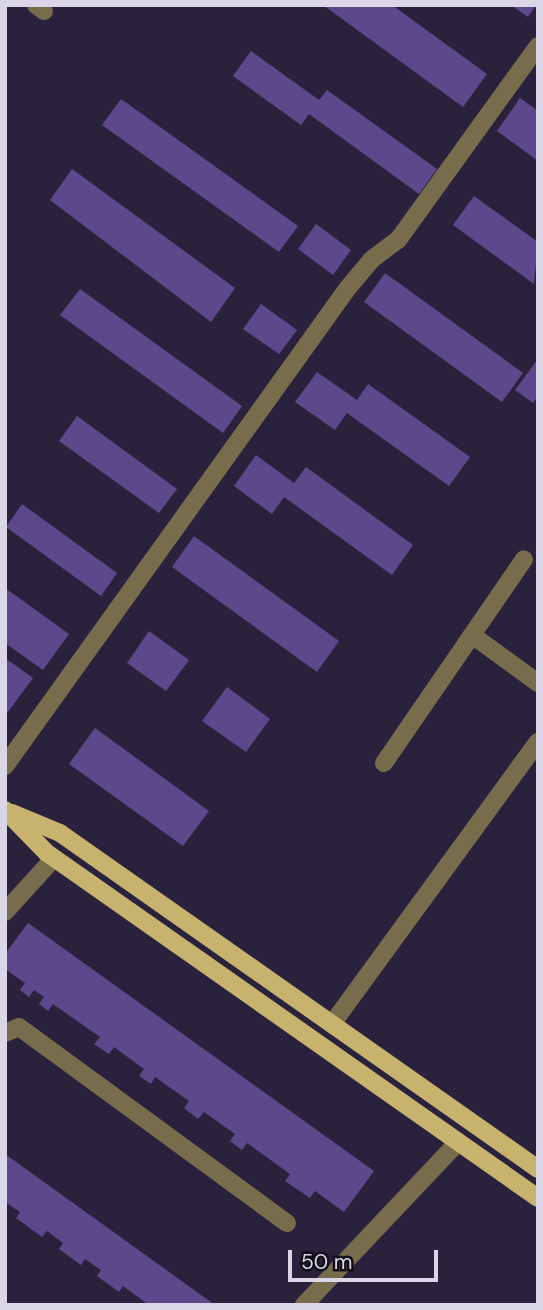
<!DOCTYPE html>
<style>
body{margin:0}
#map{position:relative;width:543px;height:1310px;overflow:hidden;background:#2a223d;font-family:"DM Sans",sans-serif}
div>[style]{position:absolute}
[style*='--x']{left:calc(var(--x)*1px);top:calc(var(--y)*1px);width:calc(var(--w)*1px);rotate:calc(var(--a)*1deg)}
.building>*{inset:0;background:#5e488c}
.minor>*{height:18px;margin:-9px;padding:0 9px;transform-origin:9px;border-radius:9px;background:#776d4c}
.major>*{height:18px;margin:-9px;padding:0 9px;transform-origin:9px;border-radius:9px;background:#c7b36d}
span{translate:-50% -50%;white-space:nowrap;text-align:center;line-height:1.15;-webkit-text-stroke:6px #120e1a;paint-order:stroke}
.frame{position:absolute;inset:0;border:7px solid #dad5e7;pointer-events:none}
.scale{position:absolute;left:288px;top:1250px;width:150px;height:32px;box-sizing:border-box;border:4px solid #dad5e7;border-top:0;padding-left:9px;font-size:21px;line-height:24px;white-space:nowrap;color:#dad5e7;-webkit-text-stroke:5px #120e1a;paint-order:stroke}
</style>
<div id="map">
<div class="building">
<i style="clip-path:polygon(323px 5px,392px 5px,487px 74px,463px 107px)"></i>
<i style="clip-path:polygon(511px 5px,536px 5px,528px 17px)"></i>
<i style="clip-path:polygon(251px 51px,319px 100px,327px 90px,437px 169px,419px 194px,309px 114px,301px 125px,233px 76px)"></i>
<i style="clip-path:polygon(520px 98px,538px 111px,538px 161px,497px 131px)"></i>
<i style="clip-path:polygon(121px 99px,298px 226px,279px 252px,102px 125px)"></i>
<i style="clip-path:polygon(72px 169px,235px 288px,211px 322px,50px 200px)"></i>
<i style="clip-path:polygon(474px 196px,538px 242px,534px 284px,453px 225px)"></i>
<i style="clip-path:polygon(316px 224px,351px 250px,333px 275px,298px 249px)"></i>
<i style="clip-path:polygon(385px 273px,523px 373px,502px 402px,364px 302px)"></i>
<i style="clip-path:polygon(80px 289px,242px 406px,223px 433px,60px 315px)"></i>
<i style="clip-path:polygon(261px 304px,297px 330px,279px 354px,243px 329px)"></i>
<i style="clip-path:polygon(538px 359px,538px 396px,533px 403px,515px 390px)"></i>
<i style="clip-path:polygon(317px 372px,357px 400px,368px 384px,470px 457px,449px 486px,347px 413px,335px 430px,295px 402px)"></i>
<i style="clip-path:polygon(77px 416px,177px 489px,159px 513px,59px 441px)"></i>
<i style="clip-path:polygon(256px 455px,294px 483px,306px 467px,413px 545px,392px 575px,284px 497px,272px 514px,234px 486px)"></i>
<i style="clip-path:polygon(22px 504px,117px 573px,101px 596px,6px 527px)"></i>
<i style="clip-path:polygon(194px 536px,339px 641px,317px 672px,172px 567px)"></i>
<i style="clip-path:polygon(5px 588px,69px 634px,43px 670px,5px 643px)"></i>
<i style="clip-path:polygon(149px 631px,189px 660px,166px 691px,127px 663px)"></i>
<i style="clip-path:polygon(5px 658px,33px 678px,5px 716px)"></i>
<i style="clip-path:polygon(227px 687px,270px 719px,246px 752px,202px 721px)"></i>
<i style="clip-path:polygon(95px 728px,209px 811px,183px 846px,69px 764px)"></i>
<i style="clip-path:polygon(28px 923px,374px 1171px,344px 1212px,315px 1191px,310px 1198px,285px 1181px,290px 1174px,247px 1143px,242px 1150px,230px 1141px,235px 1134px,204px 1112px,198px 1119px,184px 1108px,189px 1101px,155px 1077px,151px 1084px,139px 1076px,144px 1069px,114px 1047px,109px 1054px,94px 1044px,100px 1037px,53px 1004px,48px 1011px,39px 1004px,44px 997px,34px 990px,29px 997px,20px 990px,25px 983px,5px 969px,5px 954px)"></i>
<i style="clip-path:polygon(5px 1154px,215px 1305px,149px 1305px,123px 1286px,119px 1292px,97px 1276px,101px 1270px,85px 1259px,81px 1265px,59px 1249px,63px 1243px,47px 1231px,42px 1237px,16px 1218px,20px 1212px,5px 1202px)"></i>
</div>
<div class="minor">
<i style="--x:36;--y:5;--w:10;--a:37"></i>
<i style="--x:472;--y:635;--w:82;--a:36"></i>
<i style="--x:384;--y:763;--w:247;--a:-55.5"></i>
<i style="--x:5;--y:766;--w:587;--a:-54.36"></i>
<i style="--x:347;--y:289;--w:38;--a:-50"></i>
<i style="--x:371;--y:260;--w:34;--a:-37"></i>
<i style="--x:398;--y:240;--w:239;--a:-54.2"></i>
<i style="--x:5;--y:912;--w:73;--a:-47.8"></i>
<i style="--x:332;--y:1024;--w:349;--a:-53.9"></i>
<i style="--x:5;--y:1033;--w:15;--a:-23"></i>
<i style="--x:19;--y:1027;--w:332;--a:36.2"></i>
<i style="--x:304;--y:1305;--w:224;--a:-46.6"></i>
</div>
<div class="major">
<i style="--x:5;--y:810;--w:60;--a:45.7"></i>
<i style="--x:47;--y:853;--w:600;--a:35.09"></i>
<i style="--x:12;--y:813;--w:52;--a:22.6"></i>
<i style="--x:60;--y:833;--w:584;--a:35.1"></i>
</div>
<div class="frame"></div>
<div class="scale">50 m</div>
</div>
